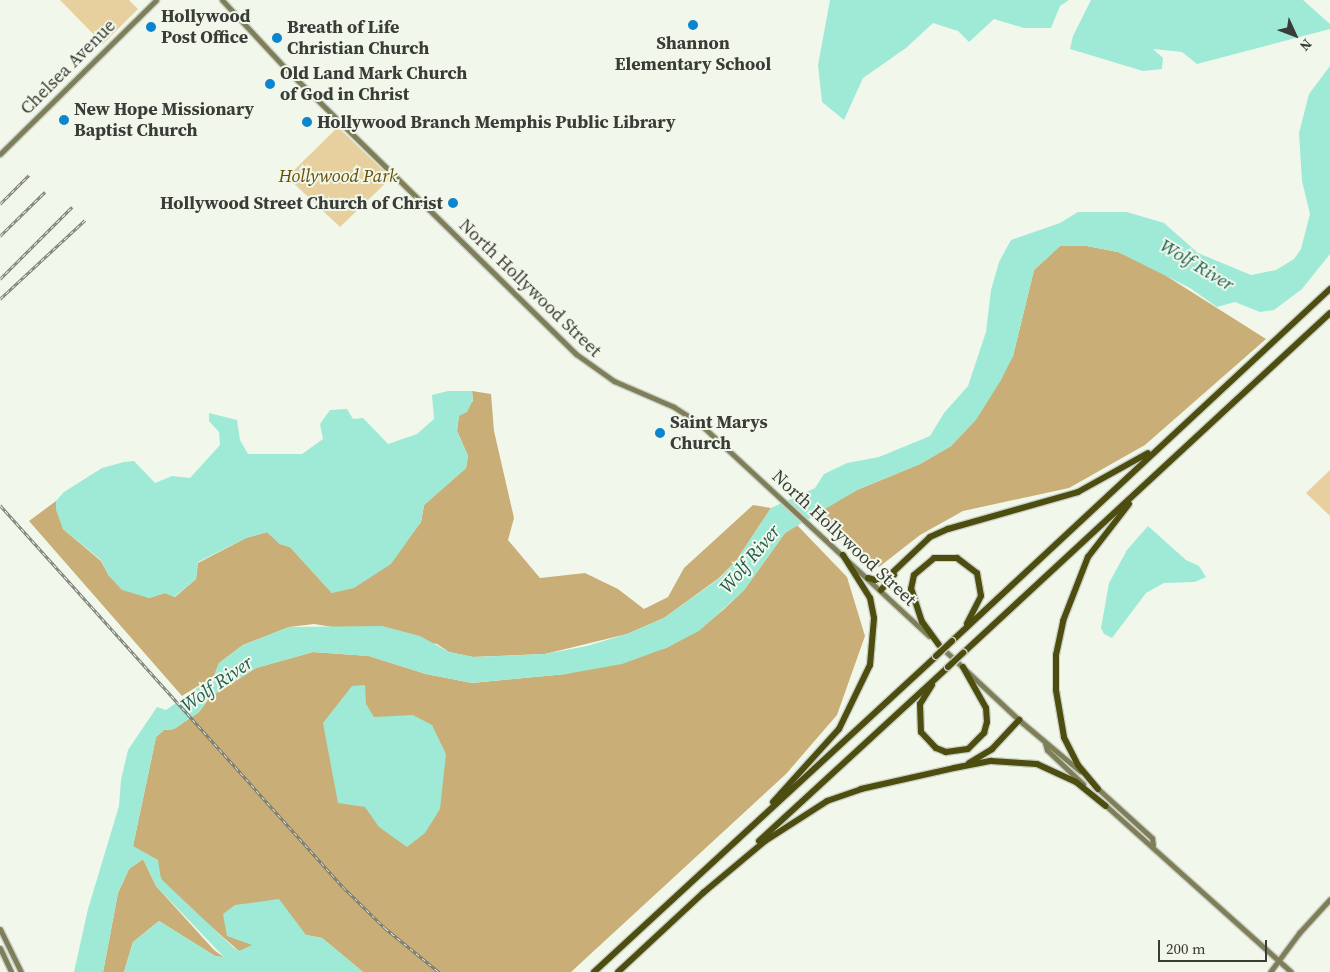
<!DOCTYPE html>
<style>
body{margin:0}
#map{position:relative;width:1330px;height:972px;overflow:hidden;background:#f1f8eb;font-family:"Source Serif 4",serif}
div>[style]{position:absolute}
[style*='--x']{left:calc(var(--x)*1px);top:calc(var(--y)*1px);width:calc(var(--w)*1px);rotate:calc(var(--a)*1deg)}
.green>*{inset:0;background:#e7d09e}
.forest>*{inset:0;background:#c9af77}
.water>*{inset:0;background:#9eead6}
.roads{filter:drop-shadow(1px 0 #ccd2c7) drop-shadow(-1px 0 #ccd2c7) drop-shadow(0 1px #ccd2c7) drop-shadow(0 -1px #ccd2c7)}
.secondary>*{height:5px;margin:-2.5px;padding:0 2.5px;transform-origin:2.5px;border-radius:2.5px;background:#7e7f59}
.motorway>*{height:6px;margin:-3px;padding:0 3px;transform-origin:3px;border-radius:3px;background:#4d4d0f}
.rail>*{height:3px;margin-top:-1.5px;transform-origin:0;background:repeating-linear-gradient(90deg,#f1f8eb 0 4px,#777b73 0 8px);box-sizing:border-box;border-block:1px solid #777b73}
.bridges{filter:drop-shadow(1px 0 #ccd2c7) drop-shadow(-1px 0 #ccd2c7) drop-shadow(0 1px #ccd2c7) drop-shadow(0 -1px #ccd2c7)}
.motorway-bridge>*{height:6px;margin:-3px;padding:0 3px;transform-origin:3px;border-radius:3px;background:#4d4d0f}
.dots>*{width:14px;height:14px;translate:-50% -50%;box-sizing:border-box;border:2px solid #f1f8eb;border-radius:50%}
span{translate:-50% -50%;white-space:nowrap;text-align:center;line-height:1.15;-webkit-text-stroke:4px #f1f8eb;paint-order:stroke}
.poi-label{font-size:18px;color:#3a3c37;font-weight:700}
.left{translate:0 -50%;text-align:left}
.right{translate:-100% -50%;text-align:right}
.street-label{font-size:18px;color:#3a3c37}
.park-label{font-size:18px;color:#684f06;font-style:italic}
.water-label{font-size:19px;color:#205d50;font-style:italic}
.north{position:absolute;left:1270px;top:10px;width:50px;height:50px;-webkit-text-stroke:4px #f1f8eb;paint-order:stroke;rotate:133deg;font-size:14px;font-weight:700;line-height:20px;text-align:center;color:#3a3c37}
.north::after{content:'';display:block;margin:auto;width:18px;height:22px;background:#3a3c37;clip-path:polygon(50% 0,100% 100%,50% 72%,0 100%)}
.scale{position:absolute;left:1158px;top:940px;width:109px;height:22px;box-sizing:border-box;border:2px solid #3a3c37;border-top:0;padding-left:6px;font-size:15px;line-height:18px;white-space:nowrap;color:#3a3c37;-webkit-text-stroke:4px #f1f8eb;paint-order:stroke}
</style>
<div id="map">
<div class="green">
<i style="clip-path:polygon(60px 0,129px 0,138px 9px,103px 44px)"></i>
<i style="clip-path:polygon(338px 127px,391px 178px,340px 227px,287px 177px)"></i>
<i style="clip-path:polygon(1330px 470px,1330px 516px,1306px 493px)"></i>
</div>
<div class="forest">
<i style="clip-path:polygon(1060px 246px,1087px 246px,1118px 252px,1149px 265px,1266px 339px,1145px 445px,1069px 488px,963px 511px,920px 535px,879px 567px,816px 513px,857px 490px,920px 464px,951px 446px,975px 420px,1013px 356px,1034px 270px)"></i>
<i style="clip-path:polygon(472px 391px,491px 394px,494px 431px,514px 518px,508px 540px,540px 578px,585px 573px,618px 589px,644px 609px,668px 597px,684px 568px,753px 505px,771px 508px,736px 561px,719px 578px,664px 618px,627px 634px,545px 654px,473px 657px,449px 652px,437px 644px,314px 624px,289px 627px,243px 645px,219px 663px,214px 676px,182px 696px,29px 521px,56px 501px,63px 529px,101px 561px,109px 576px,149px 598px,165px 593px,175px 597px,196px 579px,198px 563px,246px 538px,267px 532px,280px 544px,290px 547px,332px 593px,404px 544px,421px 522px,424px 505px,466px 468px,468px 456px,457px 431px,459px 415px,473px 401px)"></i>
<i style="clip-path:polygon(797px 525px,847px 577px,865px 636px,837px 715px,786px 774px,571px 972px,363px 972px,322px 938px,306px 935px,239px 951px,183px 902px,161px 879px,158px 869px,133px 846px,156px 737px,164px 730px,174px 729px,199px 712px,210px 697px,256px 668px,313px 652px,369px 656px,426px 674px,472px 683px,566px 674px,666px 648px,699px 630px,723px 610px,744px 590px,785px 533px)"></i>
<i style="clip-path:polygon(143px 859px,156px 886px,214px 950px,225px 958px,215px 956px,159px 921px,133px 942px,124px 972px,103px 972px,118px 893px,129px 869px)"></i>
</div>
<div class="water">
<i style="clip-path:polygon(830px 0,1069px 0,1060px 6px,1051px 28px,1024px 28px,994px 19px,969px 42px,958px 31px,933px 23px,906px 48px,863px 78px,844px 120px,822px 102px,818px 65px)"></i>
<i style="clip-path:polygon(1091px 0,1303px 0,1330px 24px,1330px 29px,1197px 64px,1182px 52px,1153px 49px,1163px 58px,1162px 69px,1143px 71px,1070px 49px,1073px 36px)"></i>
<i style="clip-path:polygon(1330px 66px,1330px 254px,1302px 289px,1274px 310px,1260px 312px,1235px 302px,1217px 307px,1190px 288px,1118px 252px,1087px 246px,1060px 246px,1034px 270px,1013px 356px,1001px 380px,976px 420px,951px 446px,920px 464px,857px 490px,785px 533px,744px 590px,699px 631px,666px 648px,622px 664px,566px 674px,472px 683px,426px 674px,369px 656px,313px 652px,256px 668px,210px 697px,199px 712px,174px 729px,164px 730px,156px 737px,133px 846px,158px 860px,161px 879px,233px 947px,239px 951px,252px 945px,227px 936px,223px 914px,235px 905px,279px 899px,306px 935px,322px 938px,363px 972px,124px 972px,133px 942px,159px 921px,215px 956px,224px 957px,156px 886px,143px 859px,129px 869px,118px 893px,103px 972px,74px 972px,88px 909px,119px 806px,121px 780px,128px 750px,157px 707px,166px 710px,214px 676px,219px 663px,243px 645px,289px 627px,382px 626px,420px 636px,449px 652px,474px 657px,545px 654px,587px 646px,627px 634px,664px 618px,720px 578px,736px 561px,771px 508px,815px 488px,824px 474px,847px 463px,879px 457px,930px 436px,944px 413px,968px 386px,986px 332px,991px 290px,999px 262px,1011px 240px,1060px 223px,1078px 212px,1127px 212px,1164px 223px,1198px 253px,1251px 275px,1276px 270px,1294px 259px,1301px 249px,1310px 214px,1302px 181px,1299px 133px,1309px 94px)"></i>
<i style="clip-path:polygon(448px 391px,472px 391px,473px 400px,467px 412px,459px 416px,457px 431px,468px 456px,466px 468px,424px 505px,421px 522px,391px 564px,354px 588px,332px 593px,290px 547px,280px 544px,267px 532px,246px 538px,198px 562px,196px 579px,174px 597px,165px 593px,149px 598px,122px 590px,109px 576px,101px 560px,63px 529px,56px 510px,56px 501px,64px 492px,102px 468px,124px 462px,134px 461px,155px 483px,172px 476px,190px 478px,220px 445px,219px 432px,209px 421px,209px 413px,237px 420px,240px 440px,248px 454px,302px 454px,323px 439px,320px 424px,330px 410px,347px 409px,353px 419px,363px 418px,388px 444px,417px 434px,434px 419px,432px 395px)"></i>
<i style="clip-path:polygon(1148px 526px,1186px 560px,1199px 566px,1206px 577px,1195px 582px,1164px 583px,1146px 593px,1112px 638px,1104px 634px,1101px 628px,1109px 583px,1127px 550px)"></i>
<i style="clip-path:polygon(365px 685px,366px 704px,374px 717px,413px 715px,432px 725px,446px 754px,440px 809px,425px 833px,407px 847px,379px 827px,365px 807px,338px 803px,323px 723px,352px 686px)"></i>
</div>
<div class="roads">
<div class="secondary">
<i style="--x:222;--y:0;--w:96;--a:47.1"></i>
<i style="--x:287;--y:70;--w:405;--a:44.5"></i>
<i style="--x:576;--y:354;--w:47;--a:35.4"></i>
<i style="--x:614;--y:381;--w:65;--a:23.4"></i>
<i style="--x:674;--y:407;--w:31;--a:33"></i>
<i style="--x:700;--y:424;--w:312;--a:42.8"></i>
<i style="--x:0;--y:154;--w:219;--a:-44.6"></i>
<i style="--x:941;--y:647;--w:107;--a:43.1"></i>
<i style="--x:1019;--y:720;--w:80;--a:39.9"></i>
<i style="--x:1045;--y:743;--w:7;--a:74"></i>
<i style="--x:1047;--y:750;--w:50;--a:43.4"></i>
<i style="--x:1096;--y:787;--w:76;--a:42.3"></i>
<i style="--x:1152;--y:838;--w:7;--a:82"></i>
<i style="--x:1104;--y:804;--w:251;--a:41.9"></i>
<i style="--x:0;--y:929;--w:48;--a:64"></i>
<i style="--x:0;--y:948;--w:26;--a:65"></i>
<i style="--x:1270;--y:972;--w:49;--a:-53.4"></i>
<i style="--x:1299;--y:933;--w:46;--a:-47.6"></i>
</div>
<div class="motorway">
<i style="--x:868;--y:578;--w:7;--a:16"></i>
<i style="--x:875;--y:580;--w:17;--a:-21"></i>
<i style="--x:891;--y:574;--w:54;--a:-43.5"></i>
<i style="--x:930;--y:537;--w:20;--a:-24"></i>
<i style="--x:948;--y:529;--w:135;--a:-15.9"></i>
<i style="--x:1078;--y:492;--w:80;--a:-29.1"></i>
<i style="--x:881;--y:590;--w:20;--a:-49"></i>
<i style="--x:952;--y:641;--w:517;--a:-42.96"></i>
<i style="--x:939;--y:645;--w:29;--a:-126"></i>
<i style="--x:922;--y:622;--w:35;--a:-108"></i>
<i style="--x:911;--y:589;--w:14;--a:-78"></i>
<i style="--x:914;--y:575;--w:26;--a:-40"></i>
<i style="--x:934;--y:558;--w:23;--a:0"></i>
<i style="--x:957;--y:558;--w:25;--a:37"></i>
<i style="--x:977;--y:573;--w:23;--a:80"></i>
<i style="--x:981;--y:596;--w:31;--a:117"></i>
<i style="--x:963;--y:653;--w:500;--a:-42.81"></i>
<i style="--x:932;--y:685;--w:22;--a:122"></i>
<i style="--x:920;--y:704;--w:28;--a:88"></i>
<i style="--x:921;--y:732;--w:22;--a:47"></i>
<i style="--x:936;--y:748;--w:11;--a:22"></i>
<i style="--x:946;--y:752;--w:22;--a:-8"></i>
<i style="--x:968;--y:749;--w:23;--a:-45"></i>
<i style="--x:984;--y:733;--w:11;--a:-75"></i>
<i style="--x:987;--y:722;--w:14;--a:-94"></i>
<i style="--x:986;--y:708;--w:47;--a:-119.3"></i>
<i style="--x:969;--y:763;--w:27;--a:-31"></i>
<i style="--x:992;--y:749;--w:40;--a:-47"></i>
<i style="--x:1098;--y:789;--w:31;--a:-130"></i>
<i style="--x:1078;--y:765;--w:31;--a:-117"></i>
<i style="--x:1064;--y:737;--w:48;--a:-99.7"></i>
<i style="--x:1056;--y:690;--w:35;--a:-90"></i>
<i style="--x:1056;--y:655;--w:35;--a:-78"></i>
<i style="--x:1063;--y:621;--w:69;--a:-68.7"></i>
<i style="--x:1088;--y:557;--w:67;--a:-52.3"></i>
<i style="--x:773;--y:802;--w:98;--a:-47.9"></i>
<i style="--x:839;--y:729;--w:71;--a:-64.2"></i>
<i style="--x:870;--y:665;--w:47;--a:-85.1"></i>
<i style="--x:874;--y:618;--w:20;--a:-101"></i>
<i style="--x:870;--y:598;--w:51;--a:-122.1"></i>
<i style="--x:759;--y:841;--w:257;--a:-42.6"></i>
<i style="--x:703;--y:893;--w:81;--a:-40"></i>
<i style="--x:765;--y:841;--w:74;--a:-32.8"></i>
<i style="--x:827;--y:801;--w:36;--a:-19"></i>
<i style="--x:861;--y:789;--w:95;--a:-12.7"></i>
<i style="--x:954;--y:768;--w:38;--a:-11"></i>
<i style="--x:991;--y:761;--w:46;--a:3.7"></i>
<i style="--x:1037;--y:764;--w:43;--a:24.8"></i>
<i style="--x:1076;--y:782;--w:38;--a:39"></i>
<i style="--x:594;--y:972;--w:466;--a:-42.7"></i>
<i style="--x:618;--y:972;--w:117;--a:-42.9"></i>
</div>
</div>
<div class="rail">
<i style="--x:0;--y:204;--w:41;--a:-45"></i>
<i style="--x:0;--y:236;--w:63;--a:-44.4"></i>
<i style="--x:0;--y:279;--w:102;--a:-45"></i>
<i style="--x:0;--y:299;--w:116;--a:-42.9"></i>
<i style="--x:0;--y:505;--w:513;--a:48.08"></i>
<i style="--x:343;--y:887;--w:59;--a:44.3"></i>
<i style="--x:385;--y:928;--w:70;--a:39.2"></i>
</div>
<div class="bridges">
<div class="motorway-bridge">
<i style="--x:936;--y:656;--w:22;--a:-43"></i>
<i style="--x:948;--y:667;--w:21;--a:-43"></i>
</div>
</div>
<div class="dots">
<i style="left:693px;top:25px;background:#0b86ce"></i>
<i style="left:151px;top:27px;background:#0b86ce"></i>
<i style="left:277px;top:38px;background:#0b86ce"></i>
<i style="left:270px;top:84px;background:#0b86ce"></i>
<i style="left:64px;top:120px;background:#0b86ce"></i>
<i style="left:307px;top:122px;background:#0b86ce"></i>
<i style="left:453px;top:203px;background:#0b86ce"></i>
<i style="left:660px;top:433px;background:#0b86ce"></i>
</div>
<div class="poi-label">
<span class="left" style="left:161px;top:27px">Hollywood<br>Post Office</span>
<span class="left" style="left:287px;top:38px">Breath of Life<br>Christian Church</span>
<span style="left:693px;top:54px">Shannon<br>Elementary School</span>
<span class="left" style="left:280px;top:84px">Old Land Mark Church<br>of God in Christ</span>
<span class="left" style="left:74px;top:120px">New Hope Missionary<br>Baptist Church</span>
<span class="left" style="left:317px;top:122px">Hollywood Branch Memphis Public Library</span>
<span class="right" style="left:443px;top:203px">Hollywood Street Church of Christ</span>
<span class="left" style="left:670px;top:433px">Saint Marys<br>Church</span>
</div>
<div class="street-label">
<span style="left:68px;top:67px;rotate:-45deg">Chelsea Avenue</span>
<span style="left:530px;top:288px;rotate:44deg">North Hollywood Street</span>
<span style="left:844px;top:538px;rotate:43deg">North Hollywood Street</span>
</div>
<div class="park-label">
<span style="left:338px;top:176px">Hollywood Park</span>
</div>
<div class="water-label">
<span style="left:1197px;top:265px;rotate:31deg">Wolf River</span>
<span style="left:750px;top:559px;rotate:-50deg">Wolf River</span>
<span style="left:217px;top:684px;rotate:-35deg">Wolf River</span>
</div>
<div class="north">N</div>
<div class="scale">200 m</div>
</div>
